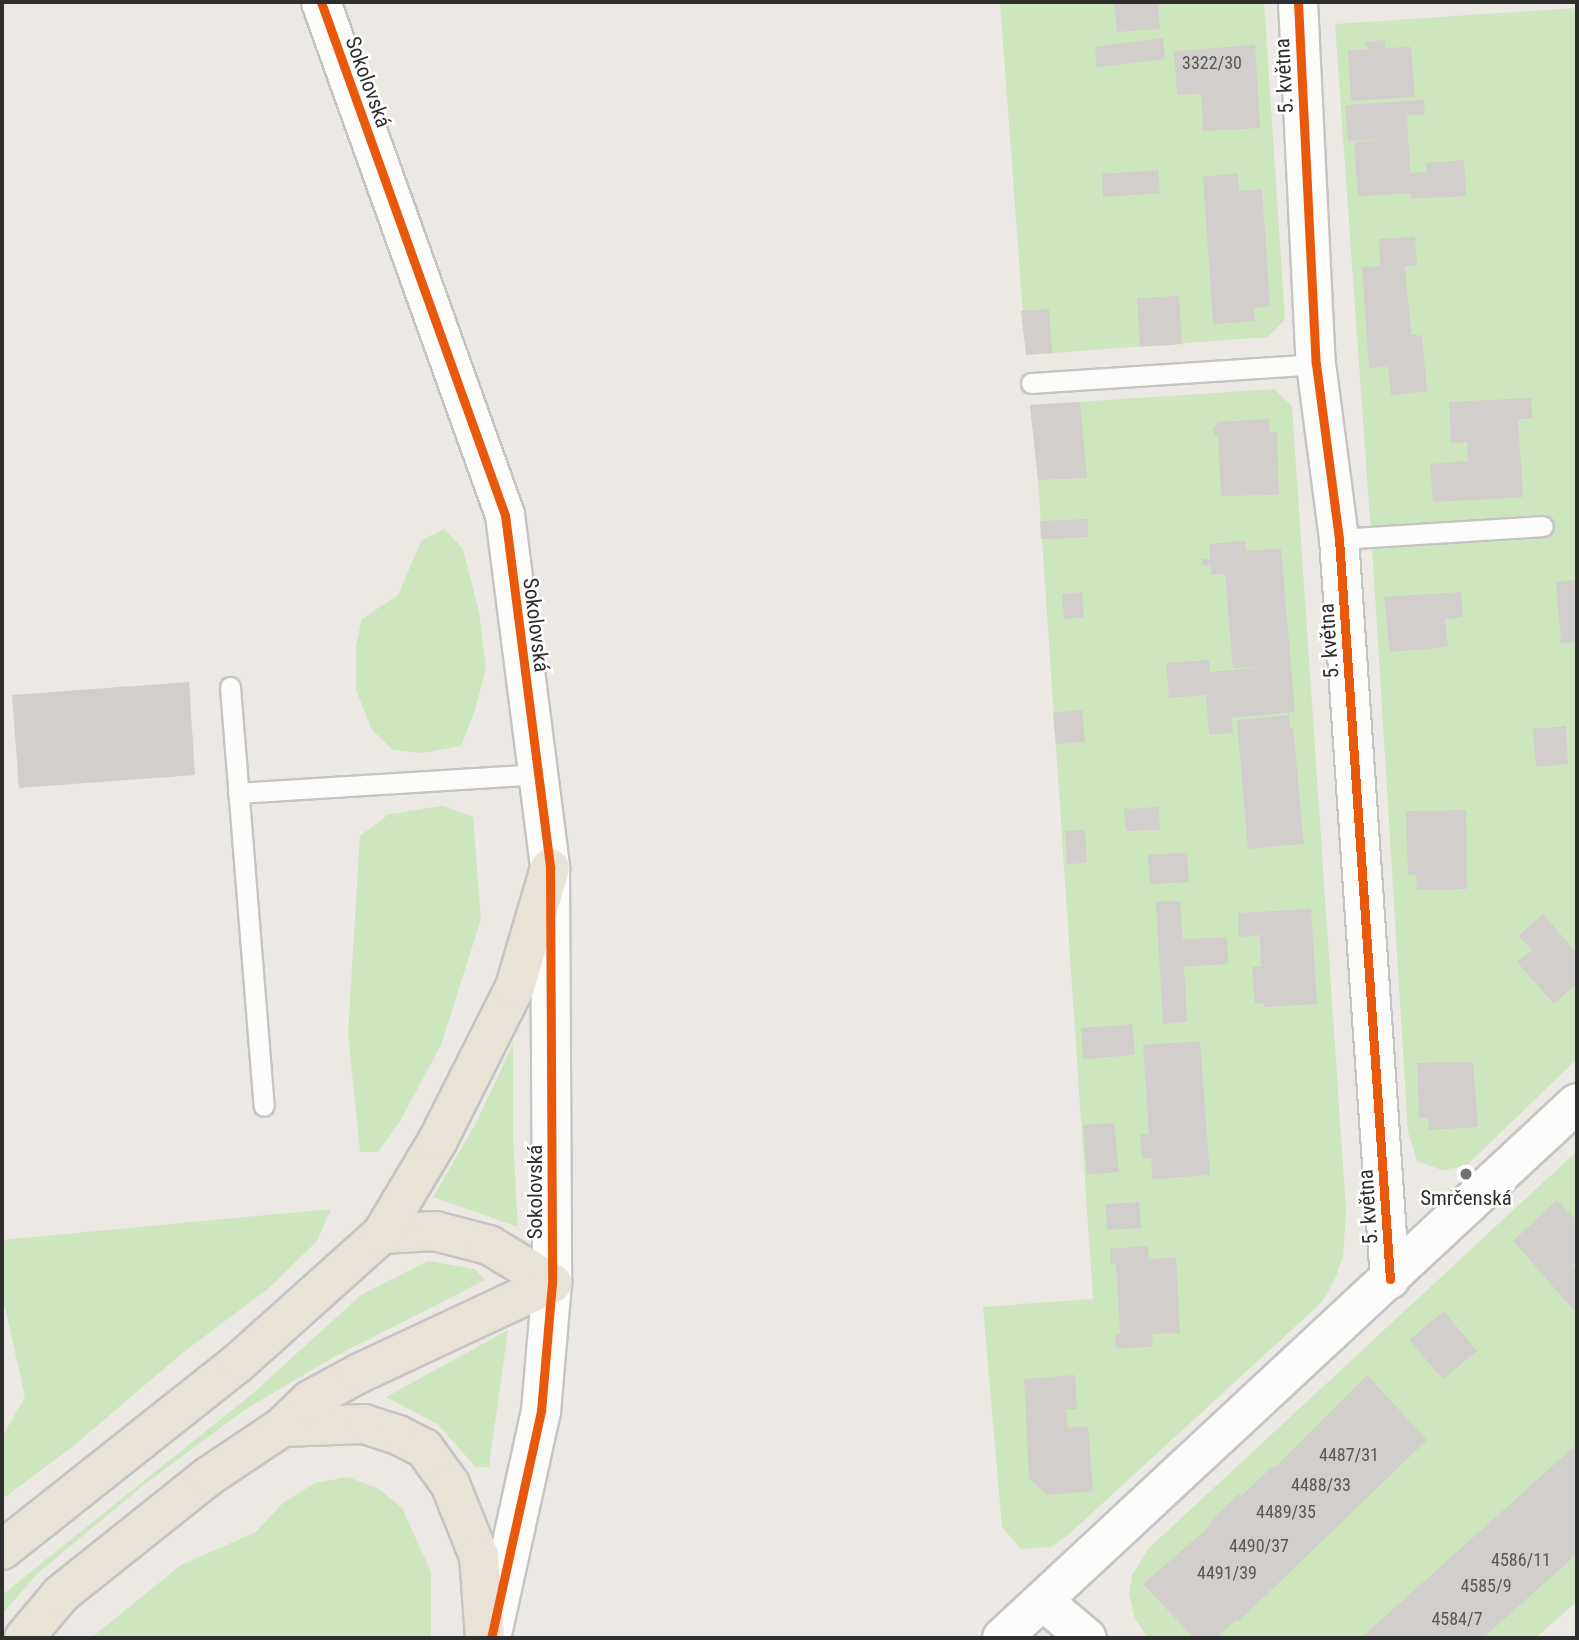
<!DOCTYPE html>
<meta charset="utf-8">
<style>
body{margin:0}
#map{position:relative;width:1579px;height:1640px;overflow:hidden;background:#ece8e4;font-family:"Roboto Condensed",sans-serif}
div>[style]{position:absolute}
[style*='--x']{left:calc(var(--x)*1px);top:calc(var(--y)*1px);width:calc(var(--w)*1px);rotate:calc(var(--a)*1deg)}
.green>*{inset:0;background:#cee6be}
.building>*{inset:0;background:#d1cecb}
.roads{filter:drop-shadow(2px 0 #c5c4c5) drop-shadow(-2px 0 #c5c4c5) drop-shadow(0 2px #c5c4c5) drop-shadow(0 -2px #c5c4c5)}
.service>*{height:19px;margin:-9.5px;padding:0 9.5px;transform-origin:9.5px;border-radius:9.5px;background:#fcfcfb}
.minor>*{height:38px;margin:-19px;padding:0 19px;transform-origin:19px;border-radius:19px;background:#fcfcfb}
.tertiary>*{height:38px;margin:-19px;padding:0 19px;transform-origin:19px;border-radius:19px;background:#fcfcfb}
.trunk>*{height:38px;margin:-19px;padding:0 19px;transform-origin:19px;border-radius:19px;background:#e9e2d6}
.cycleway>*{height:9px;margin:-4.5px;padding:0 4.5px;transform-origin:4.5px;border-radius:4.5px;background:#e8590c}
.dots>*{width:19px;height:19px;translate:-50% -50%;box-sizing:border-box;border:4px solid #fff;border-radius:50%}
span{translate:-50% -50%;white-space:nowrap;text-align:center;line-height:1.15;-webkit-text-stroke:5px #fff;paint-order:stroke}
.number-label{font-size:18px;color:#585857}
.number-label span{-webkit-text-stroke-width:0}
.street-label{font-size:21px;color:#2e2e2e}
.poi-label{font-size:21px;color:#2e2e2e}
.frame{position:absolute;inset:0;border:4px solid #2e2e2e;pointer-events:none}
</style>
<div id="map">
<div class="green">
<i style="clip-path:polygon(1000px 2px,1264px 2px,1285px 319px,1268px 337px,1026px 355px)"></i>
<i style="clip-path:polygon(1577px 8px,1577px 1059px,1466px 1166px,1442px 1170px,1417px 1161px,1408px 1132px,1373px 562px,1335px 24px)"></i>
<i style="clip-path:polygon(1274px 389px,1292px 406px,1346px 1210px,1343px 1257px,1335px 1279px,1322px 1302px,1067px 1536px,1051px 1547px,1021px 1549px,1002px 1527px,983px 1307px,1093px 1299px,1038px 480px,1030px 405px)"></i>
<i style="clip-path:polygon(444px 529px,463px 549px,479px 612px,486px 668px,475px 710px,461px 746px,422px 753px,393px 750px,372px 730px,356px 690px,356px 645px,362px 619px,398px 595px,421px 541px)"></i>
<i style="clip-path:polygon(443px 806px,473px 817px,481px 919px,441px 1045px,400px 1121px,378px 1152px,360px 1152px,348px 1034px,360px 836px,389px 814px)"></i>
<i style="clip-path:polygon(513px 1044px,513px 1140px,518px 1227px,433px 1197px,475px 1125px)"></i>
<i style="clip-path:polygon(1577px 1151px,1577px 1601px,1536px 1638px,1147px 1637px,1134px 1617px,1129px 1594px,1132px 1575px,1149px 1548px)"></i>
<i style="clip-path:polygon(331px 1209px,317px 1241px,269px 1288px,185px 1351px,72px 1447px,2px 1499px,2px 1437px,25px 1397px,5px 1307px,2px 1304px,2px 1240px)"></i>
<i style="clip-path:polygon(428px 1261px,475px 1269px,485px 1280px,334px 1357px,246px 1409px,145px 1484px,38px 1573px,2px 1614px,2px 1595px,252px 1394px,361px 1295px)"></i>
<i style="clip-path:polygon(508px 1330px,489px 1467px,476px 1467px,437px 1424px,386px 1397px)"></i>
<i style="clip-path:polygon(348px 1477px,379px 1489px,402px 1508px,431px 1572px,431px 1638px,91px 1638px,181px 1565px,256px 1532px,283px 1503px,315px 1483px)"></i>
</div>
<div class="building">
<i style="clip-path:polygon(1114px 2px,1158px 2px,1160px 29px,1117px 32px)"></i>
<i style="clip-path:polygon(1163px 38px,1165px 59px,1097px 67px,1095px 47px)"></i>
<i style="clip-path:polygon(1385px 40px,1385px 48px,1411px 47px,1415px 97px,1351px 101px,1348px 51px,1368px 49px,1365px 42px)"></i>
<i style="clip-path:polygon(1255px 45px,1260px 128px,1203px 131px,1201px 94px,1177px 95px,1174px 51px)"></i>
<i style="clip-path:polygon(1424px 100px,1425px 114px,1407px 115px,1410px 173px,1427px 172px,1426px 163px,1464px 160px,1466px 196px,1411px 199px,1410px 193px,1358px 196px,1354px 142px,1386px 139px,1348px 141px,1345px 105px)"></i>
<i style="clip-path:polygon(1158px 170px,1160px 193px,1103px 197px,1102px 174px)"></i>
<i style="clip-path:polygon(1238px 173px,1239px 191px,1262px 189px,1270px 306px,1254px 308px,1255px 321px,1213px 324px,1203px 177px)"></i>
<i style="clip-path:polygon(1415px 237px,1417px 265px,1405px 266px,1411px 334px,1422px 336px,1427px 391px,1391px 395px,1388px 367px,1369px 368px,1362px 267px,1380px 266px,1379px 239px)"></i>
<i style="clip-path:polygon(1179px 296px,1182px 344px,1140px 347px,1137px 298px)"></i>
<i style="clip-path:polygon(1049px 309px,1052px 353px,1026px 355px,1021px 311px)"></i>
<i style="clip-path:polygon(1531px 398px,1532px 419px,1518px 419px,1523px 497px,1433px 502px,1430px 464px,1468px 461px,1467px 442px,1451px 443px,1449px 402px)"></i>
<i style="clip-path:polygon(1080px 402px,1087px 478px,1038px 480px,1030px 405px)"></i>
<i style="clip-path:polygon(1269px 419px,1270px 433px,1277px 432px,1279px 495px,1221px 496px,1218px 436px,1214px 436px,1213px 427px,1217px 426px,1217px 422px)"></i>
<i style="clip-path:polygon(1088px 519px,1088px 537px,1041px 539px,1040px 521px)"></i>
<i style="clip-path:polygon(1245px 541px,1246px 551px,1281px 549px,1295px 712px,1232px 718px,1233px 733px,1209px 735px,1206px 695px,1169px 698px,1166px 663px,1209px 660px,1210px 672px,1265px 667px,1233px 668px,1225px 574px,1211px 575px,1211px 565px,1202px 565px,1202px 559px,1210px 559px,1209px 544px)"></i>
<i style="clip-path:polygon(1577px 580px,1577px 642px,1561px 643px,1556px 582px)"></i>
<i style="clip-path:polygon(1082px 592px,1084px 617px,1064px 619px,1062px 594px)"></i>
<i style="clip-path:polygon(1461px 592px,1463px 617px,1445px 619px,1448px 647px,1390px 652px,1384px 597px)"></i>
<i style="clip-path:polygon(189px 682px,195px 775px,19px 788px,12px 695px)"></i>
<i style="clip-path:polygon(1082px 710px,1085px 742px,1056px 744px,1053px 713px)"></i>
<i style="clip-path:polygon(1289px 715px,1290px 729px,1293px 727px,1304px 844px,1248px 849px,1237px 720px)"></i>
<i style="clip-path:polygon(1566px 726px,1568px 764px,1536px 767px,1533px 729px)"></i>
<i style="clip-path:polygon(1159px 807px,1160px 830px,1126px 831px,1124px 809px)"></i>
<i style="clip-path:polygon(1466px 810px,1467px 889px,1417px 890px,1416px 874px,1408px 875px,1406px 811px)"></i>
<i style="clip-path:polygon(1085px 830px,1087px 863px,1067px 864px,1065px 831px)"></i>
<i style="clip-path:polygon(1187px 853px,1189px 882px,1150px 884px,1148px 855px)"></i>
<i style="clip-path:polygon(1180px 901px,1183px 939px,1227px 937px,1228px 964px,1184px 967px,1187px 1022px,1163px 1024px,1156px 902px)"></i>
<i style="clip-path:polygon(1311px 909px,1317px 1004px,1264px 1007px,1264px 1003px,1255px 1004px,1252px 967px,1261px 967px,1260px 935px,1239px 937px,1238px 913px)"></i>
<i style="clip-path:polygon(1543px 914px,1577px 953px,1577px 983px,1554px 1004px,1517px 962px,1532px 950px,1518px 936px)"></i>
<i style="clip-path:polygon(1132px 1024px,1135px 1055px,1083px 1059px,1081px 1028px)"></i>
<i style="clip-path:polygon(1200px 1041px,1210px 1175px,1153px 1179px,1151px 1158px,1142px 1159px,1140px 1134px,1149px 1134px,1143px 1045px)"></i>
<i style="clip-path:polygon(1473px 1062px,1478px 1127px,1429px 1130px,1428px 1118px,1419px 1118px,1417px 1063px)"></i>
<i style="clip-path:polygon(1114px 1123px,1119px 1172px,1087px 1175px,1083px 1125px)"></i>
<i style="clip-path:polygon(1557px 1200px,1573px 1217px,1577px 1214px,1577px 1261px,1573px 1265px,1577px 1270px,1577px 1314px,1513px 1241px)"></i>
<i style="clip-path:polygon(1139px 1202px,1141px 1228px,1107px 1230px,1105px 1204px)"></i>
<i style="clip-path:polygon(1141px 1246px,1148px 1247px,1149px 1259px,1176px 1257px,1180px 1333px,1153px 1334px,1152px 1347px,1116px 1348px,1115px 1334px,1120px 1334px,1116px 1263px,1111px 1264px,1110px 1249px)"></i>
<i style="clip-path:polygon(1444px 1311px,1477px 1351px,1443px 1379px,1409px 1340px)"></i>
<i style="clip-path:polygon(1075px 1375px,1077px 1409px,1066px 1410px,1068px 1428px,1088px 1426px,1093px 1491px,1048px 1495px,1029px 1479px,1024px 1379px)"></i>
<i style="clip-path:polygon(1367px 1375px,1427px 1440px,1239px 1621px,1237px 1619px,1216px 1638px,1194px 1638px,1143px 1584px,1210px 1526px,1208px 1524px,1239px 1494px,1241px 1496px,1273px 1466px,1274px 1468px)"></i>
<i style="clip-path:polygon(1577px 1444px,1577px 1554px,1483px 1638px,1361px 1638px)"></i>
</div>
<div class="roads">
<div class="service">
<i style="--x:1031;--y:383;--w:286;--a:-3.8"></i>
<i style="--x:1339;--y:539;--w:204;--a:-3.6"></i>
<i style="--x:230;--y:687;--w:420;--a:85.4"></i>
<i style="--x:238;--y:793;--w:301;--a:-3.6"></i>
</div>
<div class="minor">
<i style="--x:1298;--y:2;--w:362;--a:87.2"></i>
<i style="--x:1316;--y:364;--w:177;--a:82.5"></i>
<i style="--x:1339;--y:539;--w:742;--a:86.06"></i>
<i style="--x:1043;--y:1601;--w:57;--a:40.1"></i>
<i style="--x:1002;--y:1638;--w:785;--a:-42.94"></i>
</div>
<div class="tertiary">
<i style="--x:321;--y:2;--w:545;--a:70.27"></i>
<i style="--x:505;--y:515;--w:356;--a:82.7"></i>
<i style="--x:550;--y:868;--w:415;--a:89.7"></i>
<i style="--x:552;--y:1283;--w:128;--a:94.9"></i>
<i style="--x:541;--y:1411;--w:232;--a:102.4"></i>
</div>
<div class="trunk">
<i style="--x:382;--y:1234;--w:53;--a:-3.2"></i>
<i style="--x:435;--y:1231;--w:56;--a:14.5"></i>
<i style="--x:489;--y:1245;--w:74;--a:31.1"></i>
<i style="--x:282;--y:1427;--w:82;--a:-2.1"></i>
<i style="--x:364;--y:1424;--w:36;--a:18"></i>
<i style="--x:398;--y:1435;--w:29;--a:27"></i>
<i style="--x:424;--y:1448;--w:44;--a:54.2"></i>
<i style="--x:450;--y:1484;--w:78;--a:68.1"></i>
<i style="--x:479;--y:1556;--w:82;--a:85.8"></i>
<i style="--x:2;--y:1550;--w:301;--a:-38.4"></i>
<i style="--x:238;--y:1363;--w:193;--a:-41.9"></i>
<i style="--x:382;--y:1234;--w:109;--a:-59.2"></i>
<i style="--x:438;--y:1140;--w:171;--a:-63.3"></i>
<i style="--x:515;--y:987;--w:124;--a:-73.6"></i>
<i style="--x:24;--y:1638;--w:57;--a:-49.9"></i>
<i style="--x:61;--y:1594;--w:189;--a:-38.6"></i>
<i style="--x:209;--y:1476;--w:88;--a:-33.9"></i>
<i style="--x:282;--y:1427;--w:39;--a:-44"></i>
<i style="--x:310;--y:1400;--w:57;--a:-28.4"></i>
<i style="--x:360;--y:1373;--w:212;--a:-25.1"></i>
</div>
</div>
<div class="cycleway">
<i style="--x:321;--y:2;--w:545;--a:70.27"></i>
<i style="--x:505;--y:515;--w:356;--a:82.7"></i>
<i style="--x:550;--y:868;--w:415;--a:89.7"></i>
<i style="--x:552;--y:1283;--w:128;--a:94.9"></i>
<i style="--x:541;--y:1411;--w:232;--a:102.4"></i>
<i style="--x:1298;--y:2;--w:362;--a:87.2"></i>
<i style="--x:1316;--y:364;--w:177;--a:82.5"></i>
<i style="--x:1339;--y:539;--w:742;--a:86.06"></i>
</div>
<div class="dots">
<i style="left:1466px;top:1174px;background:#706f6e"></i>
</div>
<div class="number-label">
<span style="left:1212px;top:63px">3322/30</span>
<span style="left:1349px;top:1455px">4487/31</span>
<span style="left:1321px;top:1485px">4488/33</span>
<span style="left:1286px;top:1512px">4489/35</span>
<span style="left:1259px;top:1546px">4490/37</span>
<span style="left:1521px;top:1560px">4586/11</span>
<span style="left:1227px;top:1573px">4491/39</span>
<span style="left:1486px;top:1586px">4585/9</span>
<span style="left:1457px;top:1619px">4584/7</span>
</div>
<div class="street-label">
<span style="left:1284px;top:76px;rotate:-93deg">5. května</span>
<span style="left:368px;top:82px;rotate:70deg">Sokolovská</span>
<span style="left:536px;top:625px;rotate:83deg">Sokolovská</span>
<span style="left:1329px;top:641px;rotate:-94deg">5. května</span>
<span style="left:535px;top:1192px;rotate:-90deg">Sokolovská</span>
<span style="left:1368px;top:1207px;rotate:-94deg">5. května</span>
</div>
<div class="poi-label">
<span style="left:1466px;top:1198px">Smrčenská</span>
</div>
<div class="frame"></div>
</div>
